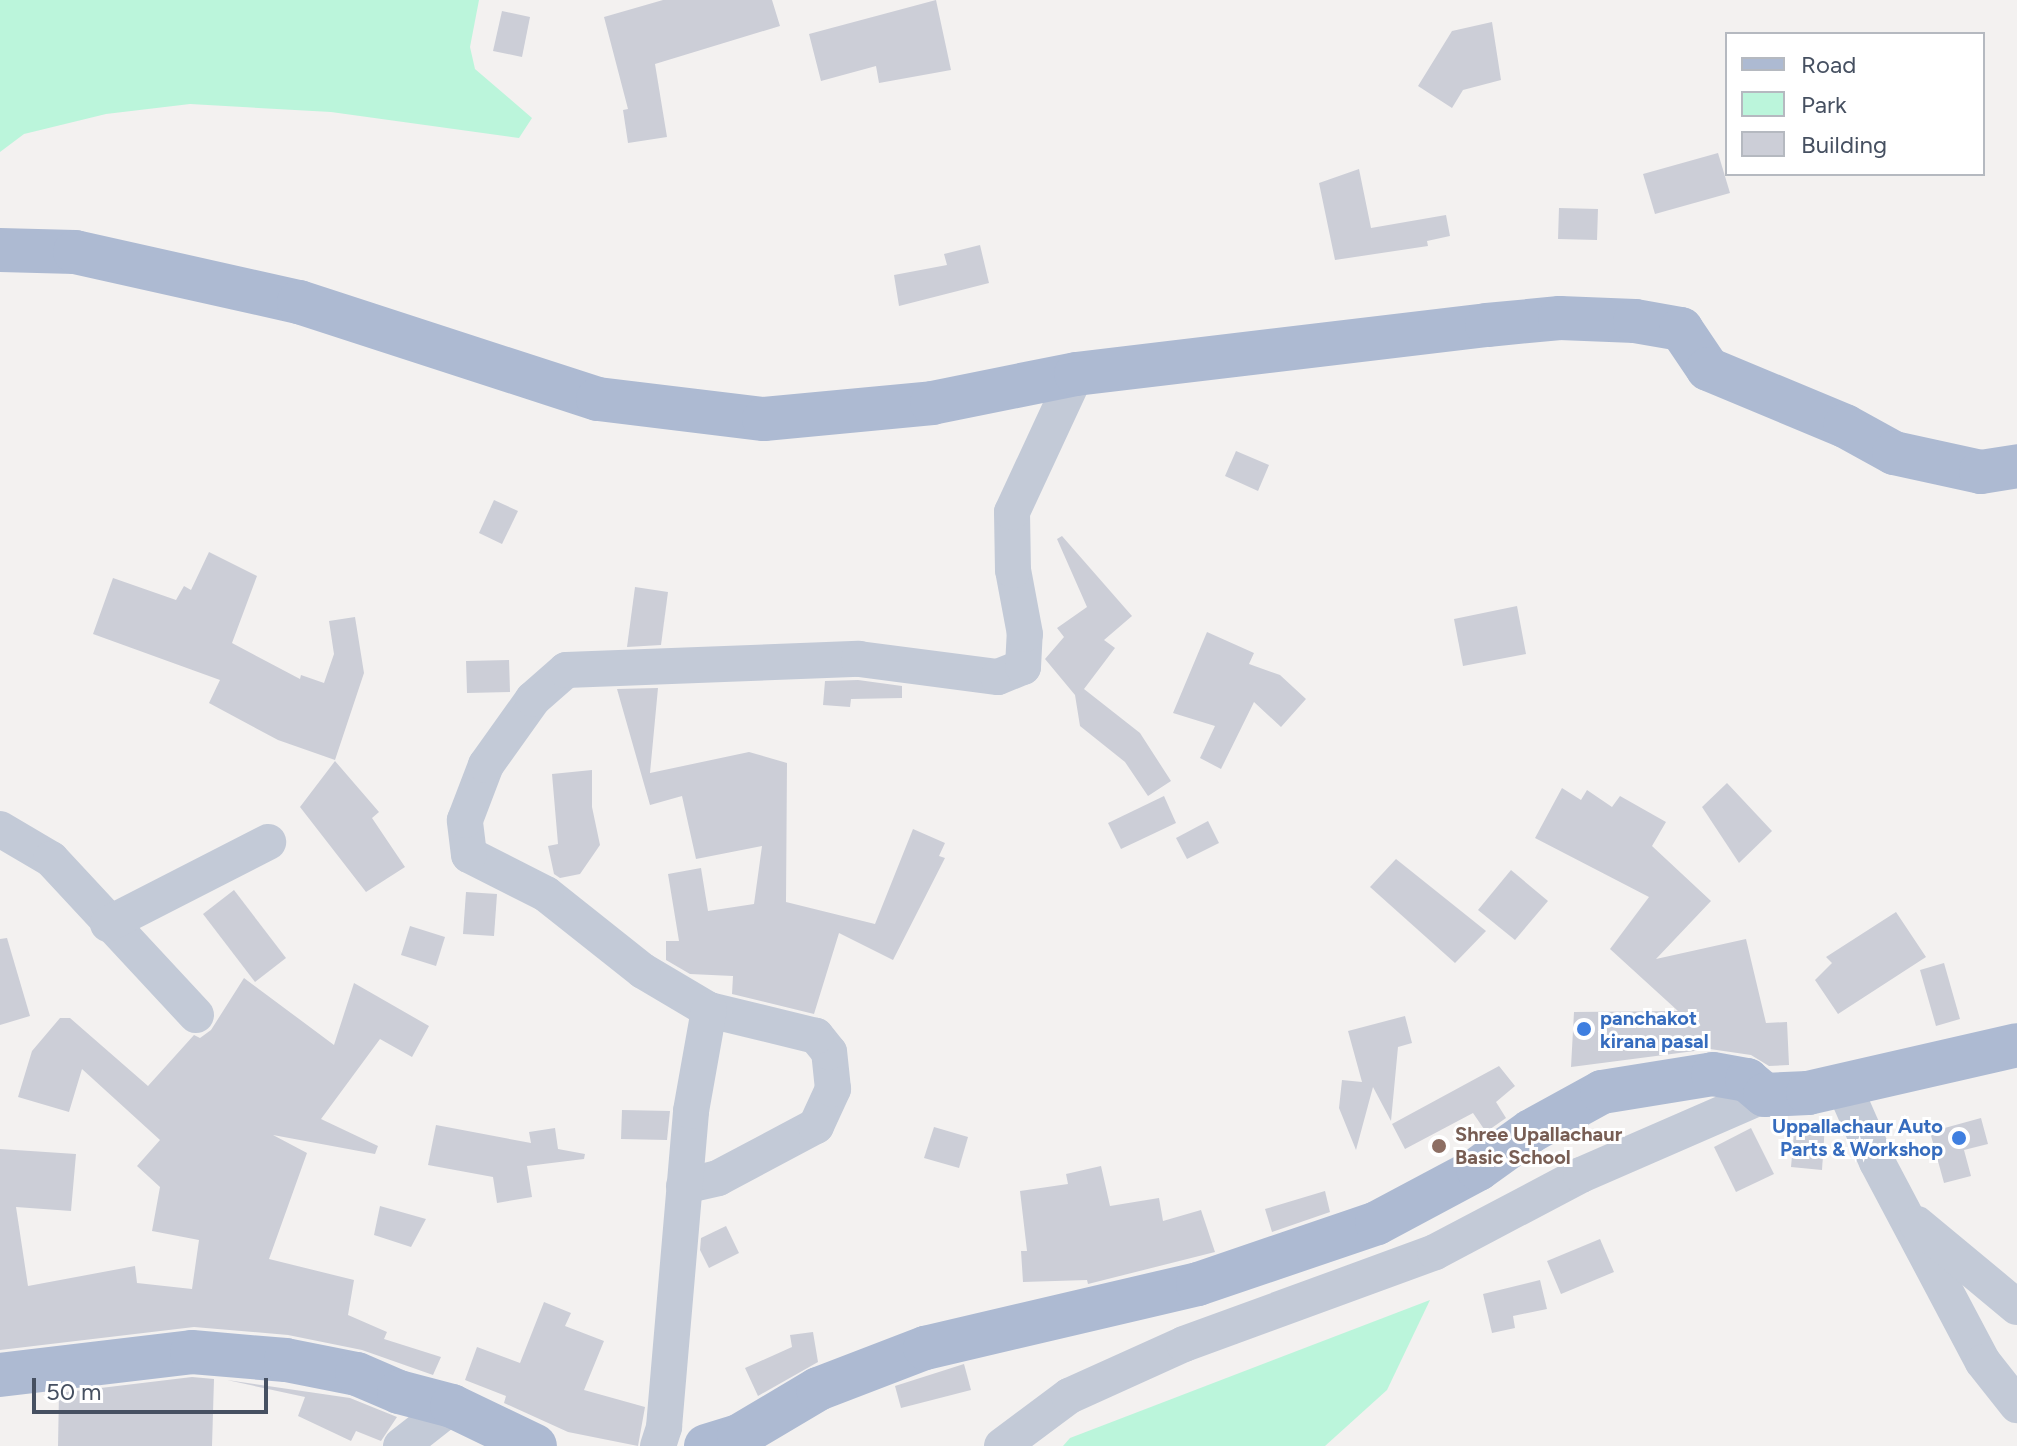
<!DOCTYPE html>
<style>
body{margin:0}
#map{position:relative;width:2017px;height:1446px;overflow:hidden;background:#f3f1f0;font-family:Figtree,sans-serif}
div>[style]{position:absolute}
[style*='--x']{left:calc(var(--x)*1px);top:calc(var(--y)*1px);width:calc(var(--w)*1px);rotate:calc(var(--a)*1deg)}
.green>*{inset:0;background:#bbf5db}
.building>*{inset:0;background:#ccced7}
.minor>*{height:36px;margin:-18px;padding:0 18px;transform-origin:18px;border-radius:18px;background:#c3cad7}
.major>*{height:44px;margin:-22px;padding:0 22px;transform-origin:22px;border-radius:22px;background:#adbad2}
.dots>*{width:22px;height:22px;translate:-50% -50%;box-sizing:border-box;border:4px solid #fff;border-radius:50%}
span{translate:-50% -50%;white-space:nowrap;text-align:center;line-height:1.15;-webkit-text-stroke:6px #fff;paint-order:stroke}
.shop-label{font-size:20px;color:#366cbe;font-weight:700}
.left{translate:0 -50%;text-align:left}
.right{translate:-100% -50%;text-align:right}
.education-label{font-size:20px;color:#785e54;font-weight:700}
.legend{position:absolute;left:1725px;top:32px;width:260px;height:144px;box-sizing:border-box;background:#fff;border:2px solid #b5b9c0;margin:0;padding:10px 14px;list-style:none;font-size:24px;color:#465061}
.legend li{display:flex;align-items:center;gap:16px;height:40px}
.legend b{width:40px;border:2px solid #b5b9c0}
.scale{position:absolute;left:32px;top:1378px;width:236px;height:36px;box-sizing:border-box;border:4px solid #465061;border-top:0;padding-left:10px;font-size:24px;line-height:28px;white-space:nowrap;color:#465061;-webkit-text-stroke:6px #fff;paint-order:stroke}
</style>
<div id="map">
<div class="green">
<i style="clip-path:polygon(0 0,479px 0,470px 47px,475px 69px,532px 118px,519px 138px,331px 112px,190px 104px,106px 114px,24px 134px,0 152px)"></i>
<i style="clip-path:polygon(1430px 1300px,1387px 1390px,1325px 1446px,1063px 1446px,1070px 1438px)"></i>
</div>
<div class="building">
<i style="clip-path:polygon(663px 0,772px 0,780px 26px,655px 64px,667px 137px,628px 143px,623px 110px,628px 109px,604px 17px)"></i>
<i style="clip-path:polygon(936px 0,951px 70px,879px 83px,876px 66px,821px 81px,809px 34px)"></i>
<i style="clip-path:polygon(502px 11px,530px 17px,522px 57px,493px 51px)"></i>
<i style="clip-path:polygon(1492px 22px,1501px 80px,1463px 90px,1452px 108px,1418px 86px,1452px 31px)"></i>
<i style="clip-path:polygon(1718px 153px,1730px 193px,1655px 214px,1643px 174px)"></i>
<i style="clip-path:polygon(1359px 169px,1371px 228px,1446px 215px,1450px 236px,1427px 241px,1428px 246px,1335px 260px,1319px 183px)"></i>
<i style="clip-path:polygon(1559px 208px,1598px 209px,1597px 240px,1558px 239px)"></i>
<i style="clip-path:polygon(980px 245px,989px 283px,899px 306px,894px 275px,947px 265px,944px 254px)"></i>
<i style="clip-path:polygon(1236px 451px,1269px 465px,1258px 491px,1225px 476px)"></i>
<i style="clip-path:polygon(494px 500px,518px 511px,502px 544px,479px 533px)"></i>
<i style="clip-path:polygon(1062px 536px,1132px 616px,1104px 640px,1115px 648px,1084px 689px,1140px 733px,1171px 781px,1148px 796px,1125px 762px,1080px 726px,1075px 695px,1045px 659px,1064px 637px,1057px 628px,1087px 607px,1057px 539px)"></i>
<i style="clip-path:polygon(209px 552px,257px 576px,232px 643px,300px 679px,301px 675px,324px 683px,334px 654px,329px 621px,355px 617px,364px 673px,335px 760px,278px 740px,209px 703px,220px 680px,93px 634px,113px 578px,176px 600px,184px 586px,191px 590px)"></i>
<i style="clip-path:polygon(635px 587px,668px 592px,661px 645px,627px 647px)"></i>
<i style="clip-path:polygon(1517px 606px,1526px 654px,1463px 666px,1454px 619px)"></i>
<i style="clip-path:polygon(1207px 632px,1254px 653px,1249px 664px,1280px 675px,1306px 699px,1281px 727px,1254px 702px,1221px 769px,1200px 758px,1215px 726px,1173px 713px)"></i>
<i style="clip-path:polygon(509px 660px,510px 692px,467px 693px,466px 661px)"></i>
<i style="clip-path:polygon(858px 680px,902px 686px,902px 698px,851px 699px,850px 707px,823px 705px,825px 681px)"></i>
<i style="clip-path:polygon(658px 688px,650px 773px,749px 752px,787px 763px,786px 902px,875px 924px,913px 829px,945px 843px,939px 856px,945px 858px,893px 960px,839px 933px,814px 1014px,732px 994px,733px 976px,690px 974px,666px 960px,666px 941px,679px 941px,668px 874px,701px 868px,708px 911px,754px 904px,762px 846px,696px 859px,682px 796px,650px 805px,617px 689px)"></i>
<i style="clip-path:polygon(335px 761px,379px 812px,372px 818px,405px 867px,366px 892px,300px 807px)"></i>
<i style="clip-path:polygon(592px 770px,592px 807px,600px 845px,580px 874px,560px 878px,554px 874px,548px 846px,558px 844px,552px 774px)"></i>
<i style="clip-path:polygon(1727px 783px,1772px 831px,1739px 863px,1702px 807px)"></i>
<i style="clip-path:polygon(1562px 788px,1581px 800px,1587px 790px,1612px 807px,1620px 796px,1666px 822px,1652px 846px,1711px 901px,1656px 959px,1746px 939px,1766px 1023px,1787px 1022px,1789px 1065px,1769px 1066px,1751px 1055px,1710px 1049px,1571px 1067px,1574px 1012px,1678px 1011px,1610px 949px,1649px 897px,1535px 838px)"></i>
<i style="clip-path:polygon(1164px 796px,1176px 823px,1121px 849px,1108px 823px)"></i>
<i style="clip-path:polygon(1208px 821px,1219px 843px,1187px 859px,1176px 838px)"></i>
<i style="clip-path:polygon(1396px 859px,1486px 931px,1455px 963px,1370px 887px)"></i>
<i style="clip-path:polygon(1511px 870px,1548px 901px,1515px 940px,1478px 910px)"></i>
<i style="clip-path:polygon(234px 890px,286px 958px,255px 982px,203px 914px)"></i>
<i style="clip-path:polygon(466px 892px,497px 894px,494px 936px,463px 934px)"></i>
<i style="clip-path:polygon(1896px 912px,1926px 957px,1838px 1014px,1815px 980px,1832px 963px,1826px 957px)"></i>
<i style="clip-path:polygon(410px 926px,445px 937px,436px 966px,401px 955px)"></i>
<i style="clip-path:polygon(7px 938px,30px 1016px,0 1025px,0 939px)"></i>
<i style="clip-path:polygon(1944px 963px,1960px 1019px,1936px 1026px,1920px 970px)"></i>
<i style="clip-path:polygon(244px 978px,334px 1045px,354px 983px,429px 1026px,412px 1057px,380px 1039px,321px 1119px,378px 1146px,375px 1154px,273px 1135px,307px 1153px,269px 1259px,354px 1280px,348px 1315px,387px 1332px,384px 1339px,441px 1357px,433px 1375px,362px 1350px,288px 1335px,194px 1327px,0 1350px,0 1149px,76px 1154px,71px 1211px,16px 1207px,28px 1286px,135px 1266px,137px 1283px,192px 1289px,199px 1240px,152px 1231px,160px 1187px,137px 1166px,160px 1140px,82px 1069px,69px 1112px,18px 1097px,32px 1051px,60px 1018px,70px 1018px,148px 1086px,194px 1035px,200px 1038px,211px 1030px)"></i>
<i style="clip-path:polygon(1405px 1016px,1412px 1043px,1398px 1047px,1391px 1121px,1373px 1087px,1356px 1150px,1339px 1108px,1342px 1080px,1362px 1082px,1348px 1031px)"></i>
<i style="clip-path:polygon(1499px 1066px,1515px 1086px,1496px 1102px,1506px 1118px,1486px 1132px,1473px 1113px,1405px 1149px,1392px 1124px)"></i>
<i style="clip-path:polygon(622px 1110px,670px 1111px,667px 1140px,621px 1139px)"></i>
<i style="clip-path:polygon(1981px 1118px,1988px 1144px,1964px 1150px,1971px 1176px,1944px 1183px,1930px 1132px)"></i>
<i style="clip-path:polygon(1795px 1122px,1825px 1125px,1822px 1170px,1791px 1167px)"></i>
<i style="clip-path:polygon(436px 1125px,531px 1143px,529px 1132px,555px 1128px,558px 1149px,585px 1154px,584px 1159px,527px 1166px,532px 1197px,497px 1203px,493px 1177px,428px 1165px)"></i>
<i style="clip-path:polygon(934px 1127px,968px 1137px,959px 1168px,924px 1158px)"></i>
<i style="clip-path:polygon(1751px 1128px,1774px 1174px,1736px 1192px,1714px 1147px)"></i>
<i style="clip-path:polygon(1101px 1166px,1110px 1206px,1159px 1198px,1163px 1221px,1201px 1210px,1215px 1252px,1088px 1284px,1087px 1280px,1023px 1282px,1021px 1251px,1027px 1251px,1020px 1191px,1068px 1184px,1066px 1174px)"></i>
<i style="clip-path:polygon(1325px 1191px,1330px 1212px,1272px 1232px,1265px 1209px)"></i>
<i style="clip-path:polygon(380px 1206px,426px 1219px,411px 1247px,374px 1235px)"></i>
<i style="clip-path:polygon(726px 1226px,739px 1253px,709px 1268px,700px 1250px,701px 1238px)"></i>
<i style="clip-path:polygon(1600px 1239px,1614px 1272px,1561px 1294px,1547px 1261px)"></i>
<i style="clip-path:polygon(1540px 1280px,1547px 1309px,1513px 1316px,1515px 1328px,1492px 1333px,1483px 1294px)"></i>
<i style="clip-path:polygon(544px 1302px,571px 1313px,565px 1326px,604px 1341px,584px 1390px,645px 1407px,638px 1446px,568px 1432px,504px 1403px,506px 1396px,465px 1380px,477px 1347px,520px 1363px)"></i>
<i style="clip-path:polygon(813px 1332px,818px 1362px,758px 1396px,745px 1368px,792px 1347px,790px 1335px)"></i>
<i style="clip-path:polygon(964px 1364px,971px 1390px,901px 1408px,895px 1386px)"></i>
<i style="clip-path:polygon(192px 1377px,214px 1379px,212px 1446px,58px 1446px,59px 1393px)"></i>
<i style="clip-path:polygon(227px 1380px,350px 1398px,397px 1417px,381px 1441px,356px 1431px,351px 1441px,298px 1416px,305px 1397px)"></i>
</div>
<div class="minor">
<i style="--x:0;--y:829;--w:59;--a:30.5"></i>
<i style="--x:51;--y:859;--w:213;--a:47.1"></i>
<i style="--x:108;--y:924;--w:180;--a:-27.1"></i>
<i style="--x:1844;--y:1087;--w:82;--a:66.3"></i>
<i style="--x:1877;--y:1162;--w:226;--a:62.1"></i>
<i style="--x:1983;--y:1362;--w:55;--a:51.7"></i>
<i style="--x:684;--y:1186;--w:35;--a:-13"></i>
<i style="--x:718;--y:1178;--w:111;--a:-28"></i>
<i style="--x:816;--y:1126;--w:41;--a:-65.3"></i>
<i style="--x:833;--y:1089;--w:37;--a:-96"></i>
<i style="--x:829;--y:1052;--w:21;--a:-129"></i>
<i style="--x:816;--y:1036;--w:110;--a:-166.3"></i>
<i style="--x:709;--y:1010;--w:77;--a:-149.4"></i>
<i style="--x:643;--y:971;--w:124;--a:-141.6"></i>
<i style="--x:546;--y:894;--w:86;--a:-153.1"></i>
<i style="--x:469;--y:855;--w:35;--a:-97"></i>
<i style="--x:465;--y:820;--w:59;--a:-69.1"></i>
<i style="--x:486;--y:765;--w:81;--a:-54.5"></i>
<i style="--x:533;--y:699;--w:44;--a:-41.3"></i>
<i style="--x:566;--y:670;--w:293;--a:-2.2"></i>
<i style="--x:859;--y:659;--w:140;--a:7.4"></i>
<i style="--x:998;--y:677;--w:27;--a:-22"></i>
<i style="--x:1023;--y:667;--w:33;--a:-87"></i>
<i style="--x:1025;--y:634;--w:65;--a:-100.6"></i>
<i style="--x:1013;--y:570;--w:58;--a:-91"></i>
<i style="--x:1012;--y:512;--w:152;--a:-65.1"></i>
<i style="--x:1917;--y:1224;--w:130;--a:39.7"></i>
<i style="--x:401;--y:1446;--w:65;--a:-38.1"></i>
<i style="--x:658;--y:1446;--w:20;--a:-72"></i>
<i style="--x:664;--y:1427;--w:317;--a:-85.1"></i>
<i style="--x:691;--y:1111;--w:103;--a:-79.9"></i>
<i style="--x:1002;--y:1446;--w:84;--a:-36.7"></i>
<i style="--x:1069;--y:1396;--w:126;--a:-24.3"></i>
<i style="--x:1184;--y:1344;--w:267;--a:-20.1"></i>
<i style="--x:1435;--y:1252;--w:165;--a:-27.8"></i>
<i style="--x:1581;--y:1175;--w:201;--a:-23.5"></i>
</div>
<div class="major">
<i style="--x:0;--y:250;--w:75;--a:1.5"></i>
<i style="--x:75;--y:252;--w:230;--a:12.6"></i>
<i style="--x:299;--y:302;--w:314;--a:18"></i>
<i style="--x:598;--y:399;--w:167;--a:6.9"></i>
<i style="--x:764;--y:419;--w:169;--a:-5.4"></i>
<i style="--x:932;--y:403;--w:147;--a:-11.4"></i>
<i style="--x:1076;--y:374;--w:414;--a:-6.8"></i>
<i style="--x:1487;--y:325;--w:73;--a:-5.5"></i>
<i style="--x:1560;--y:318;--w:75;--a:2.3"></i>
<i style="--x:1635;--y:321;--w:47;--a:9.9"></i>
<i style="--x:1681;--y:329;--w:48;--a:56"></i>
<i style="--x:1708;--y:369;--w:148;--a:22.6"></i>
<i style="--x:1845;--y:426;--w:56;--a:28.9"></i>
<i style="--x:1894;--y:453;--w:89;--a:12.3"></i>
<i style="--x:1981;--y:472;--w:36;--a:-9"></i>
<i style="--x:0;--y:1375;--w:193;--a:-6.8"></i>
<i style="--x:192;--y:1352;--w:94;--a:4.9"></i>
<i style="--x:286;--y:1360;--w:72;--a:11.2"></i>
<i style="--x:357;--y:1374;--w:46;--a:23.2"></i>
<i style="--x:399;--y:1392;--w:55;--a:14.8"></i>
<i style="--x:452;--y:1406;--w:92;--a:25.7"></i>
<i style="--x:706;--y:1446;--w:34;--a:-17"></i>
<i style="--x:739;--y:1436;--w:92;--a:-30.7"></i>
<i style="--x:818;--y:1389;--w:115;--a:-21"></i>
<i style="--x:925;--y:1348;--w:280;--a:-13.2"></i>
<i style="--x:1198;--y:1284;--w:189;--a:-18.8"></i>
<i style="--x:1377;--y:1223;--w:115;--a:-28.1"></i>
<i style="--x:1478;--y:1169;--w:65;--a:-35.6"></i>
<i style="--x:1531;--y:1131;--w:81;--a:-28.8"></i>
<i style="--x:1602;--y:1092;--w:112;--a:-9.2"></i>
<i style="--x:1713;--y:1074;--w:35;--a:10"></i>
<i style="--x:1747;--y:1080;--w:23;--a:40"></i>
<i style="--x:1765;--y:1095;--w:43;--a:-2.7"></i>
<i style="--x:1808;--y:1093;--w:214;--a:-12.9"></i>
</div>
<div class="dots">
<i style="left:1584px;top:1029px;background:#3f7fe0"></i>
<i style="left:1959px;top:1138px;background:#3f7fe0"></i>
<i style="left:1439px;top:1146px;background:#8d6e63"></i>
</div>
<div class="shop-label">
<span class="left" style="left:1600px;top:1030px">panchakot<br>kirana pasal</span>
<span class="right" style="left:1943px;top:1138px">Uppallachaur Auto<br>Parts &amp; Workshop</span>
</div>
<div class="education-label">
<span class="left" style="left:1455px;top:1146px">Shree Upallachaur<br>Basic School</span>
</div>
<ul class="legend">
<li><b style="height:10px;background:#adbad2"></b>Road</li>
<li><b style="height:22px;background:#bbf5db"></b>Park</li>
<li><b style="height:22px;background:#ccced7"></b>Building</li>
</ul>
<div class="scale">50 m</div>
</div>
